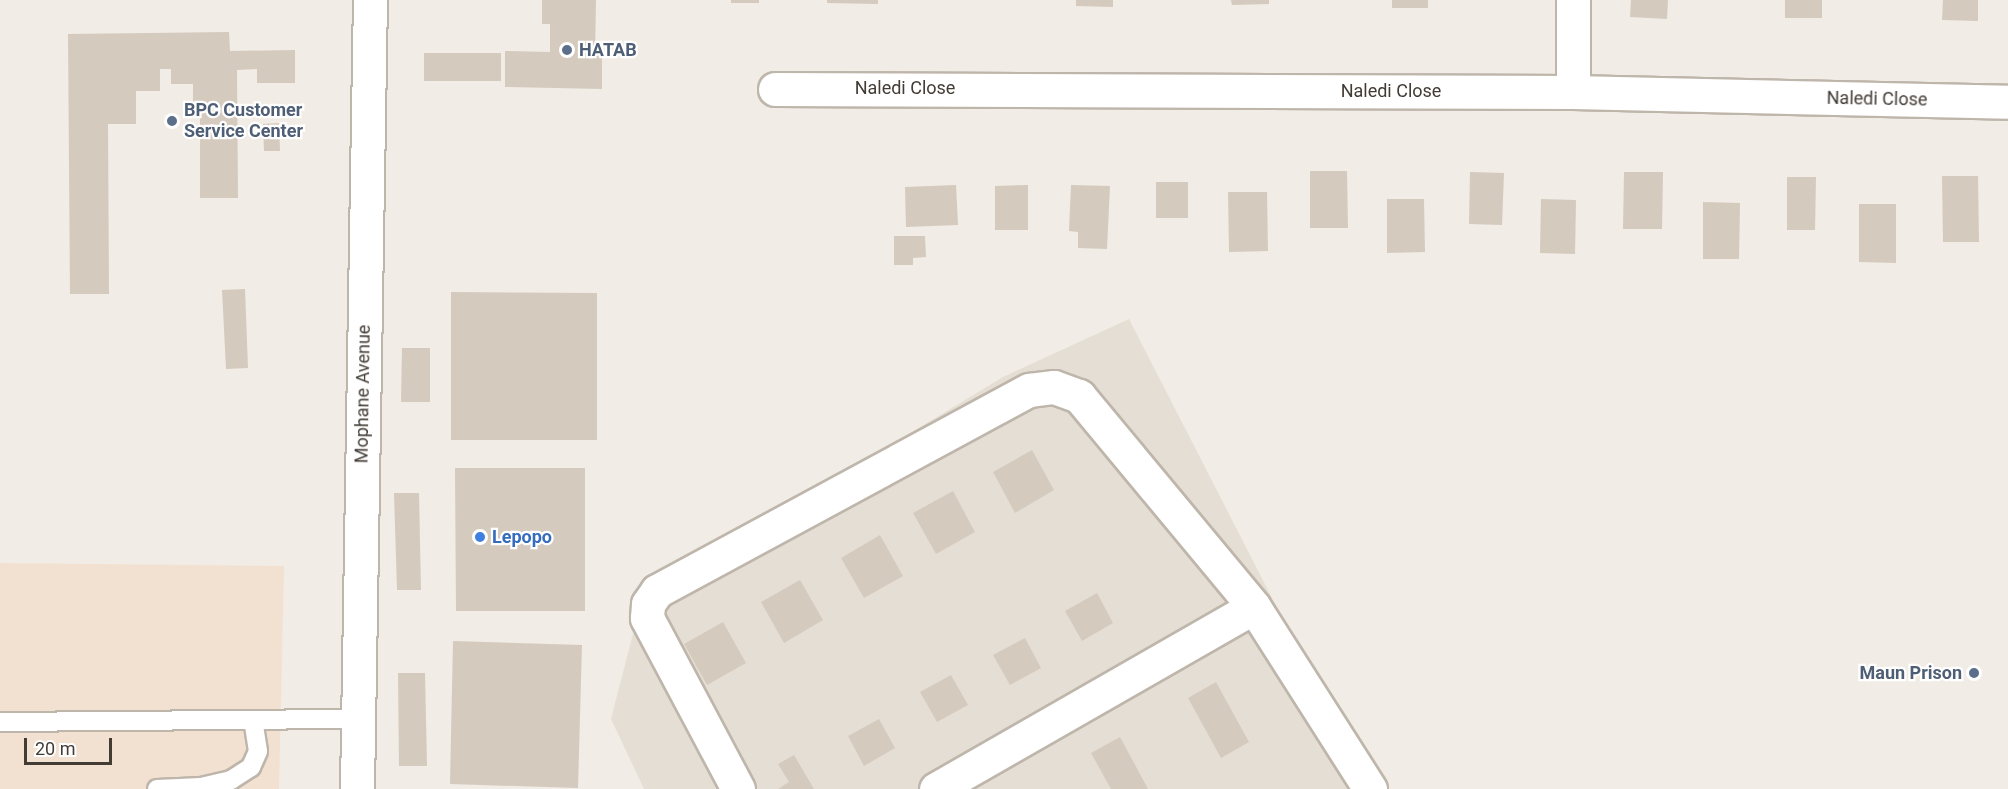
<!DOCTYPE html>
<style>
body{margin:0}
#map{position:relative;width:2008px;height:789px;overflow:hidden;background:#f1ece5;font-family:Roboto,sans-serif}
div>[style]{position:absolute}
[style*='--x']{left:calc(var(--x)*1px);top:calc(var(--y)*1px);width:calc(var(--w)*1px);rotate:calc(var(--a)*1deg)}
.residential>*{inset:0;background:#e5ded4}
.commercial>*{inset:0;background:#f2e1d1}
.building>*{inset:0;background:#d5cabe}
.roads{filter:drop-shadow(2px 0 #bfb6ab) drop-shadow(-2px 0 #bfb6ab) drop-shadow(0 2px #bfb6ab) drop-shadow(0 -2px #bfb6ab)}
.lane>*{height:18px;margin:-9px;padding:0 9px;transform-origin:9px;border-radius:9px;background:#fff}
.street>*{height:33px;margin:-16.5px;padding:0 16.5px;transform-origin:16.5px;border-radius:16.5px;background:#fff}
.dots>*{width:16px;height:16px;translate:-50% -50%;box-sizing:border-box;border:3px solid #fff;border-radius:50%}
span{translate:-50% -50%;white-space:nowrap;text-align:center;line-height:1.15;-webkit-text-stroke:4.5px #fff;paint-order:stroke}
.service-label{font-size:18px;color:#4e5e75;font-weight:700}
.left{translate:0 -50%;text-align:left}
.right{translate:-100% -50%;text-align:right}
.street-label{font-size:18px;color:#433c35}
.shop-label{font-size:18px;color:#366cbe;font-weight:700}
.scale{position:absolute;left:24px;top:738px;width:88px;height:27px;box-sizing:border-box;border:3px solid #433c35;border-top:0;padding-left:8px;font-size:18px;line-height:21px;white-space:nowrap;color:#433c35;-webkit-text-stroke:4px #fff;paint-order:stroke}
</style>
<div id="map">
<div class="residential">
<i style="clip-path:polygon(1129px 319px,1370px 789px,644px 789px,611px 719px,643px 595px,1003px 377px)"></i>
</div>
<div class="commercial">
<i style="clip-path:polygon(0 563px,284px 566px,279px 789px,0 789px)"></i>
</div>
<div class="building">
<i style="clip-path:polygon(542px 0,596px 0,595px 55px,602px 54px,602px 89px,505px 87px,505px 51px,550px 52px,550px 24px,542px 24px)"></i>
<i style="clip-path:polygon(731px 0,759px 0,759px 3px,731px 3px)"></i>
<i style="clip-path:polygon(827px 0,878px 0,878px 4px,827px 3px)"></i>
<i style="clip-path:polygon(1076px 0,1113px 0,1113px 7px,1076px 6px)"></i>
<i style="clip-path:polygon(1231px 0,1269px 0,1269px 4px,1232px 5px)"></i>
<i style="clip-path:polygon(1392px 0,1428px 0,1428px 8px,1392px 8px)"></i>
<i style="clip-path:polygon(1631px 0,1668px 0,1667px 19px,1630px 17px)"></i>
<i style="clip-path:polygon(1785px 0,1822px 0,1822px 18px,1785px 18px)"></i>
<i style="clip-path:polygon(1943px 0,1978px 0,1978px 21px,1942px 20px)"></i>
<i style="clip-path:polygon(229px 32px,230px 51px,295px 50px,295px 83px,257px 83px,257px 69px,237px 70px,238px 198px,200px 198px,200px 115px,193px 115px,193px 84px,171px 84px,171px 69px,160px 69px,160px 91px,136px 91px,136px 124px,108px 124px,109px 294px,70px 294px,68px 34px)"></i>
<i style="clip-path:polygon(424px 53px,501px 53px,501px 81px,424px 81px)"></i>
<i style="clip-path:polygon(279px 123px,280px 151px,264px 151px,263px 124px)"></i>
<i style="clip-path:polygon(1310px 171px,1347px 171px,1348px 228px,1310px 228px)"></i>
<i style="clip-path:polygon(1470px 172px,1504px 173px,1502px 225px,1469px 224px)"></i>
<i style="clip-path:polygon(1624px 172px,1663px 172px,1662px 229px,1623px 229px)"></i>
<i style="clip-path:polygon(1942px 176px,1978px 176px,1979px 242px,1943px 242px)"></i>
<i style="clip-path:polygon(1787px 177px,1816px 177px,1815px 230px,1787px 230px)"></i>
<i style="clip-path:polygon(1156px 182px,1188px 182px,1188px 218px,1156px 218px)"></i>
<i style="clip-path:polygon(956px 185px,958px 225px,906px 227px,905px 187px)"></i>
<i style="clip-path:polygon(1028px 185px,1028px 230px,995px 230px,995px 186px)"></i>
<i style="clip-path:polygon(1071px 185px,1110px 186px,1107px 249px,1078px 248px,1078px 232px,1069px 231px)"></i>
<i style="clip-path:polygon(1228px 192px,1267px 192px,1268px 251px,1229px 252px)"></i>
<i style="clip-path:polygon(1387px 199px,1424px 199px,1425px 252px,1387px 253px)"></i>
<i style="clip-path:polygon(1541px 199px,1576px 200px,1575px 254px,1540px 253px)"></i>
<i style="clip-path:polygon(1703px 202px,1740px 203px,1739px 259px,1703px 259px)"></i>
<i style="clip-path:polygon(1859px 204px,1896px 204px,1896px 263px,1859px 262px)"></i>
<i style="clip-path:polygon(894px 236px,925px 236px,926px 257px,913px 258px,913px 265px,894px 265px)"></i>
<i style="clip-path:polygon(245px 289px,248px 368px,226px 369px,222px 290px)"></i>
<i style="clip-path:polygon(451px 292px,597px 293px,597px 440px,451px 440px)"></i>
<i style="clip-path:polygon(402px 348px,430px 348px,430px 402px,401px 402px)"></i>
<i style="clip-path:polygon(1032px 450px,1054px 490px,1015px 513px,993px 472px)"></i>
<i style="clip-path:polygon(455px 468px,585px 468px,585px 611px,456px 611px)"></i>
<i style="clip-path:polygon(953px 491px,975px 532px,936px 554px,913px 513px)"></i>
<i style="clip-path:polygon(394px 493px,419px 493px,421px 590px,397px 590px)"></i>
<i style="clip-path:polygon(880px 535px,903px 576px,864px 598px,841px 558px)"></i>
<i style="clip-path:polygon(800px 580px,823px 620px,784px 643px,761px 602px)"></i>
<i style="clip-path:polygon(1097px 593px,1113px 623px,1082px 641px,1065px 611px)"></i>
<i style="clip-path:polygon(723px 622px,746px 663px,707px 685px,684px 644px)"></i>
<i style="clip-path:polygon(1025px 638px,1041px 668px,1010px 685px,993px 655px)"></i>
<i style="clip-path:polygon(453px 641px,582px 645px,578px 788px,450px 784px)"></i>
<i style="clip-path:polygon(398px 673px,425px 673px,427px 766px,399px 766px)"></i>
<i style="clip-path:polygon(951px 675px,968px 705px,937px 722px,920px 692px)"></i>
<i style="clip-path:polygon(1216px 682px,1249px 742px,1221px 758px,1188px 698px)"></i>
<i style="clip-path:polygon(879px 719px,895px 748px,864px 766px,848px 736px)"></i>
<i style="clip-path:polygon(1120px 737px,1148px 789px,1111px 789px,1091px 753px)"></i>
<i style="clip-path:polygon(794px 755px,814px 789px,778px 789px,789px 782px,778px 764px)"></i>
</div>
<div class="roads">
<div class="lane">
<i style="--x:0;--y:722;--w:358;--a:-0.5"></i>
<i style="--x:157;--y:789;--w:44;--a:-2.6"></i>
<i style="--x:201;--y:787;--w:31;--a:-13"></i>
<i style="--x:231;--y:780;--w:24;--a:-33"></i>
<i style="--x:251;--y:767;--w:17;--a:-66"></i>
<i style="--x:258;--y:751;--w:31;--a:-99"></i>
</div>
<div class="street">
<i style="--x:1573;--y:0;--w:92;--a:90"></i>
<i style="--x:775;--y:89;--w:798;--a:0.22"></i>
<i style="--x:1573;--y:92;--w:435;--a:1.3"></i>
<i style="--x:357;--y:789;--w:789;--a:-89.06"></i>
<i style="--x:738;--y:789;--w:194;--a:-118"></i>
<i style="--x:647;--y:618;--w:14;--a:-86"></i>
<i style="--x:648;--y:604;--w:16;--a:-55"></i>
<i style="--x:657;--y:591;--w:423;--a:-28.4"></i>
<i style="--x:1029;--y:390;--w:25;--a:-7"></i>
<i style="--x:1054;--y:387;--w:27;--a:20"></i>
<i style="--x:1079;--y:396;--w:274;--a:50.3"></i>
<i style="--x:1254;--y:607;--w:216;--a:57.5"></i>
<i style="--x:936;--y:789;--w:366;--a:-29.8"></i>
</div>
</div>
<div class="dots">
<i style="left:567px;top:50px;background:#5c6f8a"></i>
<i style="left:172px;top:121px;background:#5c6f8a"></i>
<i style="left:480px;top:537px;background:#3f7fe0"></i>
<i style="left:1974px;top:673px;background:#5c6f8a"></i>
</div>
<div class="service-label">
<span class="left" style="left:579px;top:50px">HATAB</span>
<span class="left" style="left:184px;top:121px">BPC Customer<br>Service Center</span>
<span class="right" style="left:1962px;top:673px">Maun Prison</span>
</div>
<div class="street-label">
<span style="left:905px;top:88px">Naledi Close</span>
<span style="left:1391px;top:91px">Naledi Close</span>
<span style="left:1877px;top:99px;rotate:1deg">Naledi Close</span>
<span style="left:363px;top:394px;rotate:-89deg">Mophane Avenue</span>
</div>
<div class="shop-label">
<span class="left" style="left:492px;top:537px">Lepopo</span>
</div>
<div class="scale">20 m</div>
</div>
